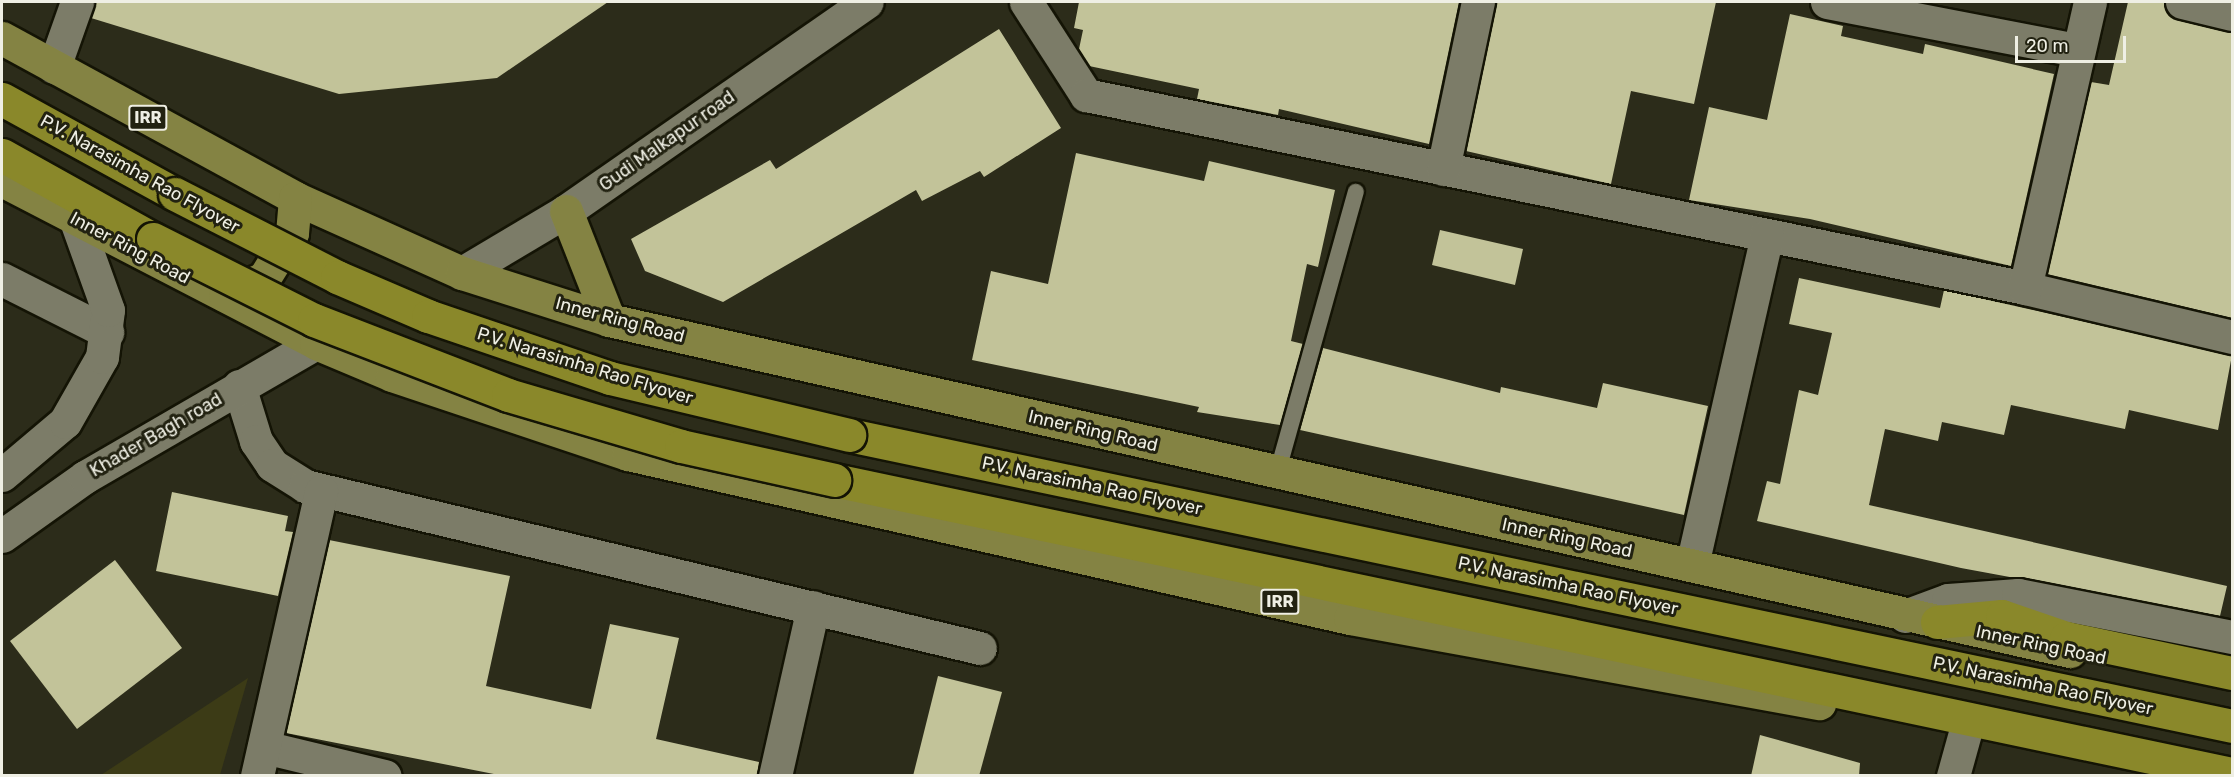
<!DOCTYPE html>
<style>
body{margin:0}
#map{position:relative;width:2234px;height:777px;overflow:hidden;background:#2c2c1a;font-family:Rubik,sans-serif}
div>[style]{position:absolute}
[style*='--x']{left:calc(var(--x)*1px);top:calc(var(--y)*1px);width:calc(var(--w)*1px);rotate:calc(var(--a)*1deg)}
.green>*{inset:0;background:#3c3b16}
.building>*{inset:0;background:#c2c399}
.roads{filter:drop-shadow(2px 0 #141405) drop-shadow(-2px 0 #141405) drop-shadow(0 2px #141405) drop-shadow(0 -2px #141405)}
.service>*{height:16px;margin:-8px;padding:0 8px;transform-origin:8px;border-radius:8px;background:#7c7c68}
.minor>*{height:33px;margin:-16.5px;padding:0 16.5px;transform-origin:16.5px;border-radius:16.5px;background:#7c7c68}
.tertiary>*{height:33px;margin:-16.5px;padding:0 16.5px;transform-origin:16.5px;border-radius:16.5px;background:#7c7c68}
.primary>*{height:33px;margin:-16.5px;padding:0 16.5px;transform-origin:16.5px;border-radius:16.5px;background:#848343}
.motorway>*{height:33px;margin:-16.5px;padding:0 16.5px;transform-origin:16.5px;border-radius:16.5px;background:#8a882a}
.bridges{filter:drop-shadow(2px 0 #141405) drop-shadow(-2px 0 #141405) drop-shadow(0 2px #141405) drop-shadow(0 -2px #141405)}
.motorway-bridge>*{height:33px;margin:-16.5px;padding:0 16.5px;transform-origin:16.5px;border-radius:16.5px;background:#8a882a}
span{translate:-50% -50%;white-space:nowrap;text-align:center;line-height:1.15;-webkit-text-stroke:6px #221;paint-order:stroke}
.shield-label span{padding:2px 4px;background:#221;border:2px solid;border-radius:4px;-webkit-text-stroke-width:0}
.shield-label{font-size:16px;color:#efefe4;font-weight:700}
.street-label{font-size:18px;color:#efefe4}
.frame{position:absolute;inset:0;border:3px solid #efefe4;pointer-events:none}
.scale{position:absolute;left:2015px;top:36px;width:111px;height:27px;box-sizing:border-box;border:3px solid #efefe4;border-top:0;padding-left:8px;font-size:18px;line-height:21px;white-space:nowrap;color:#efefe4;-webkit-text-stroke:4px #221;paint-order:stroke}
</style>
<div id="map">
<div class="green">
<i style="clip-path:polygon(248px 678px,220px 775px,101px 775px)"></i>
</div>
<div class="building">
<i style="clip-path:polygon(95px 2px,608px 2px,497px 78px,339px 94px,91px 18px)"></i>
<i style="clip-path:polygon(1079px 2px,1459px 2px,1429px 144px,1279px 109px,1278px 115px,1197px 99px,1199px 89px,1089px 66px,1079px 49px,1083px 30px,1074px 28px)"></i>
<i style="clip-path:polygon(1496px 2px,1716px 2px,1694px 104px,1631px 91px,1611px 184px,1466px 151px)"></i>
<i style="clip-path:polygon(2128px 2px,2164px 2px,2177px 20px,2232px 32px,2232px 318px,2047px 274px,2091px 82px,2109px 85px)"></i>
<i style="clip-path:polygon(1790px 14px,1843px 26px,1841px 36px,1923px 54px,1925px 44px,2054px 74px,2011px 266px,1810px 219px,1689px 200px,1709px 107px,1767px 120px)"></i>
<i style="clip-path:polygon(999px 29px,1061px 128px,984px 177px,980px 171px,922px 201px,916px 190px,723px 302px,645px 271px,631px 239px,770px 160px,776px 169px)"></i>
<i style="clip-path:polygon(1076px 153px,1204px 181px,1209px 161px,1335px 190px,1318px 267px,1307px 264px,1291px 341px,1303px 344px,1280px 425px,1197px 412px,1199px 407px,972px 360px,991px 271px,1048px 284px)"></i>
<i style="clip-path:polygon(1440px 230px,1523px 249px,1515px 285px,1432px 265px)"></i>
<i style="clip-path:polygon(1799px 278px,1940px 308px,1944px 290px,2232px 355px,2218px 430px,2129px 410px,2125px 429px,2011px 405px,2004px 435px,1942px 422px,1938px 441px,1885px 429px,1869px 505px,2227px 586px,2220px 616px,1961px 568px,1757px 521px,1767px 481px,1780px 484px,1799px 390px,1818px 395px,1832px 333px,1789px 324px)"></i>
<i style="clip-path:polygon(1323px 348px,1500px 393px,1501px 387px,1597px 408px,1603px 383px,1708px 406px,1684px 515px,1300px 430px)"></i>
<i style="clip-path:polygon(172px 492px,288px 516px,285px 531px,293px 532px,278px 596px,156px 571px)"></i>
<i style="clip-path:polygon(329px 540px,510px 576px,486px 686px,591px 709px,610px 624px,679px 638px,656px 739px,759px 762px,757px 776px,504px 776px,286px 733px)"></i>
<i style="clip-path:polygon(115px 560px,182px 648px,77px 729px,10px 641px)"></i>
<i style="clip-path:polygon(938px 676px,1002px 692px,979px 776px,913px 776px)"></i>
<i style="clip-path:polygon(1760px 735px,1860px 763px,1859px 776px,1751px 776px)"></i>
</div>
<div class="roads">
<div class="service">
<i style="--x:1277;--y:474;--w:293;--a:-74.4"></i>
</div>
<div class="minor">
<i style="--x:1026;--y:2;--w:111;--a:57.2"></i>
<i style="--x:1086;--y:95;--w:959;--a:11.61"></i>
<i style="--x:2025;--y:288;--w:213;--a:13.3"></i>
<i style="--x:1827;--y:2;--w:255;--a:10.9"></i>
<i style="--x:2182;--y:2;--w:51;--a:13.5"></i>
<i style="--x:54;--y:67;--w:69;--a:-70.5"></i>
<i style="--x:1443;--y:169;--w:171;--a:-78.2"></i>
<i style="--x:2;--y:279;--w:118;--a:26.8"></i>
<i style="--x:2025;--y:288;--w:293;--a:-77.2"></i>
<i style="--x:239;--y:386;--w:58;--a:72.8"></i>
<i style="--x:256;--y:441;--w:29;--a:56"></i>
<i style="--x:272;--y:465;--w:39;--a:32"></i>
<i style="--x:305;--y:486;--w:694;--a:13.5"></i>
<i style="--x:1692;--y:565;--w:338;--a:-77.2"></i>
<i style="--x:264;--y:747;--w:124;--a:13.5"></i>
<i style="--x:257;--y:776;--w:292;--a:-77.3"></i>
<i style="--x:775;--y:776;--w:173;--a:-77.3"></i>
<i style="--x:1953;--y:776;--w:49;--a:-74.5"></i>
</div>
<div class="tertiary">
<i style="--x:462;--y:273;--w:121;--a:-30.8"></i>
<i style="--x:566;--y:211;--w:366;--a:-34.8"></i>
<i style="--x:2;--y:475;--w:82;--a:-40.1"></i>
<i style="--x:65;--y:422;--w:75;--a:-60.4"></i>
<i style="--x:102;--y:357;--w:47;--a:-82.7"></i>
<i style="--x:108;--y:310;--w:98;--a:-109.7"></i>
<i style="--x:2;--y:536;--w:102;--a:-35.4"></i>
<i style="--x:85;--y:477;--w:267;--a:-30.1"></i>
<i style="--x:1905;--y:616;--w:46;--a:-20.4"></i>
<i style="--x:1948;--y:600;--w:70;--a:-4.1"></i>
<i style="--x:2018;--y:595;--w:218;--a:11.1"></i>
</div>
<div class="primary">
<i style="--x:2;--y:38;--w:334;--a:28.6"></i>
<i style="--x:295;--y:198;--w:183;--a:24.2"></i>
<i style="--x:462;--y:273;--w:154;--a:17.7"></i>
<i style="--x:609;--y:320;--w:1498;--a:12.77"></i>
<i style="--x:2;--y:180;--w:354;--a:27.4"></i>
<i style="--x:316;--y:343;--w:82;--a:22.8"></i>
<i style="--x:392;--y:375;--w:249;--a:18.5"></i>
<i style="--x:628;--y:454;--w:740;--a:12.8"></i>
<i style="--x:1350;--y:618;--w:477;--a:10.3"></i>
<i style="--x:566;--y:211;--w:117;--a:68.5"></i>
<i style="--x:225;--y:295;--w:43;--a:-23.6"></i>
<i style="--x:264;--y:278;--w:53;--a:-58.1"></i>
<i style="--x:292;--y:233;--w:35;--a:-85"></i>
</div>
<div class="motorway">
<i style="--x:2;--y:99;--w:197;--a:28.8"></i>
<i style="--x:2;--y:155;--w:173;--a:29.1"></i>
<i style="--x:849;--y:435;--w:1413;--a:11.88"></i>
<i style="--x:834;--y:480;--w:1429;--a:11.88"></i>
<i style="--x:1937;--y:622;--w:65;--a:-5.3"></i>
<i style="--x:2002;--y:616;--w:68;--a:19"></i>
<i style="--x:2066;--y:638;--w:170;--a:11.9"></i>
</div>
</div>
<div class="bridges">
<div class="motorway-bridge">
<i style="--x:175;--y:194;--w:182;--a:27.1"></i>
<i style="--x:337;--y:277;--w:99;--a:23.2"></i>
<i style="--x:428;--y:316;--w:192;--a:18.8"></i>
<i style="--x:610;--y:378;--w:246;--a:13.4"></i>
<i style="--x:153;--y:239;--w:180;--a:26.7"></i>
<i style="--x:314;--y:320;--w:208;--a:21.1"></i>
<i style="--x:508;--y:395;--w:180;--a:16.4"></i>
<i style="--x:681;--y:446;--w:157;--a:12.5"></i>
</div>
</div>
<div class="shield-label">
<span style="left:148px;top:118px">IRR</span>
<span style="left:1280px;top:602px">IRR</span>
</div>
<div class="street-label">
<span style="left:667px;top:141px;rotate:-35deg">Gudi Malkapur road</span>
<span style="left:140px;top:174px;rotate:29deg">P.V. Narasimha Rao Flyover</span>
<span style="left:130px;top:248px;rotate:28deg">Inner Ring Road</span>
<span style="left:620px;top:320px;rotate:15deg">Inner Ring Road</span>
<span style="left:585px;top:366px;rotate:17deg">P.V. Narasimha Rao Flyover</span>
<span style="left:1093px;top:431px;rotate:13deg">Inner Ring Road</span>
<span style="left:156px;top:435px;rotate:-30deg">Khader Bagh road</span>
<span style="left:1092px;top:486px;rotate:12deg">P.V. Narasimha Rao Flyover</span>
<span style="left:1567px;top:538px;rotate:12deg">Inner Ring Road</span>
<span style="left:1568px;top:586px;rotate:12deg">P.V. Narasimha Rao Flyover</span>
<span style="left:2041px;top:645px;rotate:12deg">Inner Ring Road</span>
<span style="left:2043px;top:686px;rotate:12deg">P.V. Narasimha Rao Flyover</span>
</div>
<div class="frame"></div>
<div class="scale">20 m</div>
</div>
